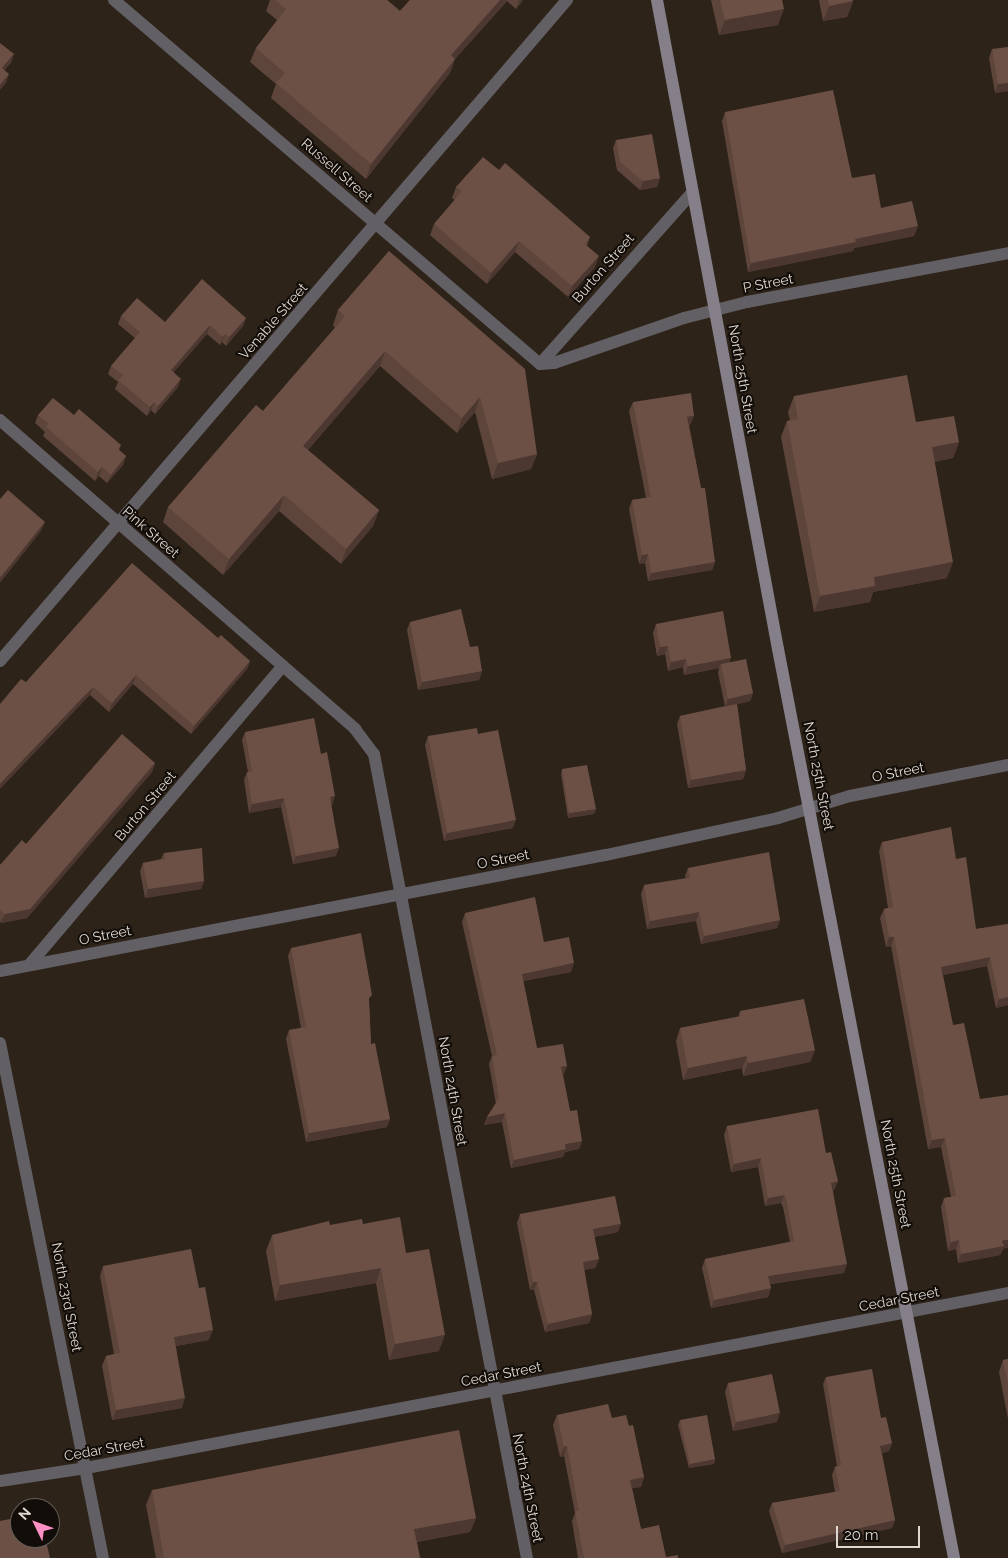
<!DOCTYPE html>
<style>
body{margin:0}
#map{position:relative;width:1008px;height:1558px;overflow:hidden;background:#2d2319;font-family:Raleway,sans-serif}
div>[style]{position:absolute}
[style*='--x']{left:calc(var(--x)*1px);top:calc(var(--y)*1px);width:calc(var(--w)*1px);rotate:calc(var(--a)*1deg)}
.minor>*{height:12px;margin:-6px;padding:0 6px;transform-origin:6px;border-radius:6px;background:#625f65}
.tertiary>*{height:12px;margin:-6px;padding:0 6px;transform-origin:6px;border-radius:6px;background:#625f65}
.secondary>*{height:12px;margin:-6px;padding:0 6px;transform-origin:6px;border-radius:6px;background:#847f88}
.wall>*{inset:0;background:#5d453b}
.shaded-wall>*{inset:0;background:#4c3830}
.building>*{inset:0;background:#6c5045}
span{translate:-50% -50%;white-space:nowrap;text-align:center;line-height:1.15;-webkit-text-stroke:4px #120d09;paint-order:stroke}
.street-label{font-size:14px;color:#dfd8d1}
.north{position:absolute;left:10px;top:1498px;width:50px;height:50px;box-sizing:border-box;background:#120d09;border:1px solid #645e59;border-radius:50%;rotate:312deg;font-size:14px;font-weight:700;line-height:20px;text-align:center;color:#dfd8d1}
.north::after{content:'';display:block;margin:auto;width:18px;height:22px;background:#fc8fc3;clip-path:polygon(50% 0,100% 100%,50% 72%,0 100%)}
.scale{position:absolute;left:836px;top:1526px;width:84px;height:22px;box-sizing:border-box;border:2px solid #dfd8d1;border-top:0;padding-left:6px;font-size:15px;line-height:18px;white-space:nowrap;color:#dfd8d1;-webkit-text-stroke:4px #120d09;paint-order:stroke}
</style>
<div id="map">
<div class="minor">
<i style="--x:114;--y:0;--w:560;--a:40.51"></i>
<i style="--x:540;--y:364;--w:14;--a:-4"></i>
<i style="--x:554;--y:363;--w:138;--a:-19.1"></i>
<i style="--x:684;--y:318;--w:65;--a:-14.3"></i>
<i style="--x:747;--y:302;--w:266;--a:-10.6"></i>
<i style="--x:540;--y:364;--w:229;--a:-48.4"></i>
<i style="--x:0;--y:420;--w:471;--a:41"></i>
<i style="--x:355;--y:729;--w:31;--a:53"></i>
<i style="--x:374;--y:754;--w:818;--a:79.23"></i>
<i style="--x:30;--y:964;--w:391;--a:-49.7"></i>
<i style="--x:0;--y:971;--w:617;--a:-10.84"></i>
<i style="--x:606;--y:855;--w:176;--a:-12.1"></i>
<i style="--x:778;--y:818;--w:75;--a:-17"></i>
<i style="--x:850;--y:796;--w:161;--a:-11.1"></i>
<i style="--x:0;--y:1043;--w:525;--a:78.69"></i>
<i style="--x:0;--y:1481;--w:87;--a:-8.6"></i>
<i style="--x:86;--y:1468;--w:938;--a:-10.75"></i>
</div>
<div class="tertiary">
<i style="--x:0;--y:661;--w:871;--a:-49.38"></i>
</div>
<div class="secondary">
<i style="--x:657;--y:0;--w:660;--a:79.44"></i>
<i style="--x:778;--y:649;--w:926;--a:79.04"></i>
</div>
<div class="wall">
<i style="clip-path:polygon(270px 0,387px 0,400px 11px,410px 0,523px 0,516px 9px,507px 1px,455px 59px,450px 73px,366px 179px,271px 98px,276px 84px,250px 62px,256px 48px,277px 20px,266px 11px)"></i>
<i style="clip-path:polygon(711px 0,782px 0,778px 25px,719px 35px)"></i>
<i style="clip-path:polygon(819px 0,853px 0,853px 1px,847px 17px,823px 21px)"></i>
<i style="clip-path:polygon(992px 49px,1008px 91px,995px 93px,989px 58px)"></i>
<i style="clip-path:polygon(725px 112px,852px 178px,881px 208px,914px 236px,854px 248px,853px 251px,748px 272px,722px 121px)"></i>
<i style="clip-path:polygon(616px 140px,660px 178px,657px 187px,640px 190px,617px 170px,613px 148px)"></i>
<i style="clip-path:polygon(499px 170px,590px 237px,587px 246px,595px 267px,568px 297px,515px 252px,487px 284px,430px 235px,434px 224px,455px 200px,452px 198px,456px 187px)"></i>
<i style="clip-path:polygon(389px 251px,537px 454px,531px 469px,492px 479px,475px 412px,457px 433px,380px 366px,308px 450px,379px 510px,373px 526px,341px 564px,279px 511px,223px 575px,163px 522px,168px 507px,263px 411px,335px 328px,333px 325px,338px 310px)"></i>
<i style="clip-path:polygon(121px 316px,165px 322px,246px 318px,243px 326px,226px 346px,222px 342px,220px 345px,207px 334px,173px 372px,178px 387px,155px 414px,151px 410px,147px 416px,115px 389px,118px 382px,108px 374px,111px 366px,135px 338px,118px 324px)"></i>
<i style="clip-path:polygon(794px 396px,916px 422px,959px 442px,953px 458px,934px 462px,947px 578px,873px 592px,870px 602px,814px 612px,781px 437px,787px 421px,790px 421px,788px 412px)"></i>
<i style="clip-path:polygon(633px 402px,691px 424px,689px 425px,715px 562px,712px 570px,648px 581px,645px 563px,639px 564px,629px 509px,632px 500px,646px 498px,629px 411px)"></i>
<i style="clip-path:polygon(38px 415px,74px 415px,121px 445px,119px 450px,126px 456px,123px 465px,107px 483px,99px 476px,95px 481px,43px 436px,45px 432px,35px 423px)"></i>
<i style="clip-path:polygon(410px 622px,470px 647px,482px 671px,479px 680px,418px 690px,407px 630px)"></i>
<i style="clip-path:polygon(656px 624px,729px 662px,753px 693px,750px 701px,737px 704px,746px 770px,743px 779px,688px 788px,677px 724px,680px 716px,725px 706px,718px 673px,719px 668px,684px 675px,683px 667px,668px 671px,665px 654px,657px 656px,653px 633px)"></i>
<i style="clip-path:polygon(218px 638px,250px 661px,247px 669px,191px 734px,133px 684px,109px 712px,90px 695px,26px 682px)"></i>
<i style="clip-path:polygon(245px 732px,321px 754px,332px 805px,331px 805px,336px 856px,293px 864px,281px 807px,249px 813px,244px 780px,247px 772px,248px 772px,242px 740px)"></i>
<i style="clip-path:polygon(478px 734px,513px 828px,444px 841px,425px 745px,428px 736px)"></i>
<i style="clip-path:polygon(155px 763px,152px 772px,27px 918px,1px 923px,0 921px,0 865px,26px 844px)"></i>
<i style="clip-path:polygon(562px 769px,596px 809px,594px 814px,568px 818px,561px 774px)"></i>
<i style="clip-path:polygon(882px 842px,956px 859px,976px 929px,1008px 924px,1008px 1005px,996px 1008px,987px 966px,943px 975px,953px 1025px,1003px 1249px,1000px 1255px,958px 1263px,956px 1249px,948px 1251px,941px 1207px,944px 1198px,951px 1197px,941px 1147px,928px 1149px,891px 946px,886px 947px,880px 918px,884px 909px,888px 908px,879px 851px)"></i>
<i style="clip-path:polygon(164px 853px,204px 881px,201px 889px,145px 898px,140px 871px,143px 863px,161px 859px)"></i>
<i style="clip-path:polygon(688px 868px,780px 920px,777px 928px,701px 944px,696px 921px,647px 929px,641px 894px,644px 885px,686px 878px,685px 876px)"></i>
<i style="clip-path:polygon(465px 913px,544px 942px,571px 972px,523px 981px,537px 1048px,564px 1074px,563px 1074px,570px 1111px,582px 1141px,579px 1149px,565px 1152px,563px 1157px,511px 1168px,502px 1122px,484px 1125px,487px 1117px,496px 1104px,489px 1064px,492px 1056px,462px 922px)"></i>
<i style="clip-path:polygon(291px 948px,369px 1003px,371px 1044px,390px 1119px,387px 1127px,306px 1142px,286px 1039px,289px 1030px,301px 1028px,288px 956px)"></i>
<i style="clip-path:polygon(740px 1011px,815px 1050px,810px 1062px,743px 1076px,742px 1068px,683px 1080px,676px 1041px,680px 1028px,738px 1017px)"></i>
<i style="clip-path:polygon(727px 1126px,826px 1153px,838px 1181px,834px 1190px,833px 1190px,844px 1273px,770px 1284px,771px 1288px,768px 1297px,711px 1308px,702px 1268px,705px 1259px,790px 1242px,783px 1207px,781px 1203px,765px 1206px,758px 1167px,731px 1172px,724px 1135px)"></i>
<i style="clip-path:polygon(520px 1214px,618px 1232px,594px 1237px,599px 1259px,595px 1268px,584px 1270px,592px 1314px,589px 1323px,545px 1332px,534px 1290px,530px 1290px,517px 1223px)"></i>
<i style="clip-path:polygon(363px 1224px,406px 1253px,439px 1351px,389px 1360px,376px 1283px,275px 1301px,266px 1251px,272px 1235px,330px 1225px)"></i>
<i style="clip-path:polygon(103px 1266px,199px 1288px,209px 1340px,176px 1346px,182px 1408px,112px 1420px,102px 1366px,106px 1356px,114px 1354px,100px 1276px)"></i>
<i style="clip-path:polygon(1008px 1359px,1008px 1419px,999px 1372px,1003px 1360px)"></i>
<i style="clip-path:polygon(826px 1377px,881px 1418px,892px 1443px,889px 1451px,882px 1453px,895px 1520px,892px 1528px,782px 1553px,769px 1511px,772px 1503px,835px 1492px,832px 1475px,835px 1467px,837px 1466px,823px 1384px)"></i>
<i style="clip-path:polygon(728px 1383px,777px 1422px,733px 1431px,725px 1392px)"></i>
<i style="clip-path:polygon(557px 1415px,612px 1418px,629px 1426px,644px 1477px,641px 1487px,632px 1488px,641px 1529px,666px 1557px,678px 1558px,578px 1558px,572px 1521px,575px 1513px,564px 1456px,560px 1457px,553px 1425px)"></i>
<i style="clip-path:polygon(680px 1420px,715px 1459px,714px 1464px,689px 1468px,678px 1425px)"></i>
<i style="clip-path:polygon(152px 1490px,476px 1518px,470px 1532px,417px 1542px,420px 1558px,156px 1558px,146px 1505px)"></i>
</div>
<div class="shaded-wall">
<i style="clip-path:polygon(500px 0,507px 0,446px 69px,451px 55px)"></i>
<i style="clip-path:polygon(519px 0,523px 0,516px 9px)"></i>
<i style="clip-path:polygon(853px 1px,847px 17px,823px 21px,829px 6px)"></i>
<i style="clip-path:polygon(784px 9px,778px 25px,719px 35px,725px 20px)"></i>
<i style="clip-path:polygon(14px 54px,11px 63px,0 75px,2px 68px)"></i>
<i style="clip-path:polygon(455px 59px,450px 73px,366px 179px,371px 164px)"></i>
<i style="clip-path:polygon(9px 74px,6px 83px,0 90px,0 85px)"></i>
<i style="clip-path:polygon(1008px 83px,1008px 91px,995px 93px,998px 84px)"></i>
<i style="clip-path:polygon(660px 178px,657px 187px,640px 190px,643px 181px)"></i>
<i style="clip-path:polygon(918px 226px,914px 236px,854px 248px,853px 251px,748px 272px,751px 263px,855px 239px)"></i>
<i style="clip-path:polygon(519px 241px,515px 252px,487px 284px,491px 273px)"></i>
<i style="clip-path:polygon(599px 256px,595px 267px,568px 297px,572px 286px)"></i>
<i style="clip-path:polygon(246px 318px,243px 326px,226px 346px,229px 337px)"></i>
<i style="clip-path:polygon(210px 325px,207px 334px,168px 379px,171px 370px)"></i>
<i style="clip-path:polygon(225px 334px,222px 342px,220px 345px,223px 337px)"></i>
<i style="clip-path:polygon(385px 351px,380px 366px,298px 461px,303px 446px)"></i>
<i style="clip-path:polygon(181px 379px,178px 387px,155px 414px,158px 406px)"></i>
<i style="clip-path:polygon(480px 397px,475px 412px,457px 433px,462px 418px)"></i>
<i style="clip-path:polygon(154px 402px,151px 410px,147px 416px,150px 407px)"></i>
<i style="clip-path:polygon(694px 416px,691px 424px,684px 425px,687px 417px)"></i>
<i style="clip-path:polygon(959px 442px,953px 458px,926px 463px,932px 447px)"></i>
<i style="clip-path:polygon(537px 454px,531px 469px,492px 479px,498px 463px)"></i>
<i style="clip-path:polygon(126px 456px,123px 465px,107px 483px,111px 475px)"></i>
<i style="clip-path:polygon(102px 467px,99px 476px,95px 481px,98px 472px)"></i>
<i style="clip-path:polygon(284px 495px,279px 511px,223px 575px,229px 559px)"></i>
<i style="clip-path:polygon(379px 510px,373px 526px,341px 564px,346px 549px)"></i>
<i style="clip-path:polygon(45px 522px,41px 531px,0 583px,0 578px)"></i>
<i style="clip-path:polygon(648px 554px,645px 563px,639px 564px,642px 555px)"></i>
<i style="clip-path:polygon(715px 562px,712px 570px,648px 581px,651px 573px)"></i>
<i style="clip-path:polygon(953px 562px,947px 578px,873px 592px,870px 602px,814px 612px,820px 596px,874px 577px)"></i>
<i style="clip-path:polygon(668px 646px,665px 654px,657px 656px,660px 647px)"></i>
<i style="clip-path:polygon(731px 658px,728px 666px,721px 664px,719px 668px,684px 675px,688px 666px)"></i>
<i style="clip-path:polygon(686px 659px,683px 667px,668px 671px,671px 662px)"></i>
<i style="clip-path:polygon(250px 661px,247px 669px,191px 734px,194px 726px)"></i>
<i style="clip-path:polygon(482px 671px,479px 680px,418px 690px,422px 682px)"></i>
<i style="clip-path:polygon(136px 675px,133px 684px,109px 712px,112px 703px)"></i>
<i style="clip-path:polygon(93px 687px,90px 695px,0 789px,0 784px)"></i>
<i style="clip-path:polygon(753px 693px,750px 701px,725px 707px,728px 699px)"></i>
<i style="clip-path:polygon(155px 763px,152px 772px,27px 918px,1px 923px,5px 914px)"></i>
<i style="clip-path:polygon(746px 770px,743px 779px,688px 788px,691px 780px)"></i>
<i style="clip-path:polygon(335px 796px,332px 805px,327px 806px,330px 797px)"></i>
<i style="clip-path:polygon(284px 798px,281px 807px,249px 813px,252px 804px)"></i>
<i style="clip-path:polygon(596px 809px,594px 814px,568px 818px,569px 813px)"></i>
<i style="clip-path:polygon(516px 820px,513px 828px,444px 841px,447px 833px)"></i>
<i style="clip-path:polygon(339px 848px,336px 856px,293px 864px,296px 856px)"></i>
<i style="clip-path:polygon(204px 881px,201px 889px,145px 898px,148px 889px)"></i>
<i style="clip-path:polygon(699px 912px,696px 921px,647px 929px,650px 921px)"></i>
<i style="clip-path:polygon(780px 920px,777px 928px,701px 944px,704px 936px)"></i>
<i style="clip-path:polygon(889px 937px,894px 937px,891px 946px,886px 947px)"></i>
<i style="clip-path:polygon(990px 957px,987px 966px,938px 976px,941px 967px)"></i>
<i style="clip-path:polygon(574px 963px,571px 972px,519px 982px,522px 974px)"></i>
<i style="clip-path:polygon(1008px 997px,1008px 1005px,996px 1008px,999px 999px)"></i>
<i style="clip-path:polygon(815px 1050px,810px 1062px,743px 1076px,748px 1063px)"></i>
<i style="clip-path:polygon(747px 1056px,742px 1068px,683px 1080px,688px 1068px)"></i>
<i style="clip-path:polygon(567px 1066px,564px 1074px,558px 1075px,561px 1067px)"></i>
<i style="clip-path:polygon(505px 1113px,502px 1122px,484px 1125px,487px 1117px)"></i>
<i style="clip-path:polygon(390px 1119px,387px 1127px,306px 1142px,309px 1133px)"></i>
<i style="clip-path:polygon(945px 1138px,941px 1147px,928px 1149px,932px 1140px)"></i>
<i style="clip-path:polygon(582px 1141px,579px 1149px,565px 1152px,563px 1157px,511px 1168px,514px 1160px,565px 1144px)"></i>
<i style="clip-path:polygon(761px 1158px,758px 1167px,731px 1172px,734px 1164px)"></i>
<i style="clip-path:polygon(838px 1181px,834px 1190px,828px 1191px,831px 1183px)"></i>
<i style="clip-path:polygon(784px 1195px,781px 1203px,765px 1206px,768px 1198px)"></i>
<i style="clip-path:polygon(621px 1224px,618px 1232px,590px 1237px,593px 1229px)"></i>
<i style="clip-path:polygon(959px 1240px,956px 1249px,948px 1251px,951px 1242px)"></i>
<i style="clip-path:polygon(1008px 1240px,1008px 1248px,1003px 1249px,1000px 1255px,958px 1263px,961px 1254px)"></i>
<i style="clip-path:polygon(599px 1259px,595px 1268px,580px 1271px,583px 1262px)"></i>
<i style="clip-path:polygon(847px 1264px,844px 1273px,765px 1285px,768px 1276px)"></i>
<i style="clip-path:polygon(381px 1268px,376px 1283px,275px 1301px,280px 1285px)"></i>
<i style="clip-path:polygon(533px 1282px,537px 1282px,534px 1290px,530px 1290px)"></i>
<i style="clip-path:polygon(771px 1288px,768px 1297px,711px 1308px,714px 1300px)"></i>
<i style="clip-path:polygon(592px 1314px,589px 1323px,545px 1332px,548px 1324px)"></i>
<i style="clip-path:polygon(213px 1330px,209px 1340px,171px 1347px,174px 1337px)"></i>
<i style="clip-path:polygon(445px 1335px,439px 1351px,389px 1360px,395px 1344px)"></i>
<i style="clip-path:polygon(185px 1398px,182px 1408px,112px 1420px,116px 1410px)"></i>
<i style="clip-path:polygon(780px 1413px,777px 1422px,733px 1431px,736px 1422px)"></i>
<i style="clip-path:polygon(892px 1443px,889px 1451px,877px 1454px,880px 1446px)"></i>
<i style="clip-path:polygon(567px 1446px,564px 1456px,560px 1457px,564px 1447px)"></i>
<i style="clip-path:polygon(715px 1459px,714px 1464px,689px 1468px,690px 1464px)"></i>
<i style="clip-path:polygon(644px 1477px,641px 1487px,627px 1489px,630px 1480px)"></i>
<i style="clip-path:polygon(476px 1518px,470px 1532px,409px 1543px,414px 1529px)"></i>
<i style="clip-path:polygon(895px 1520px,892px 1528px,782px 1553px,785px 1545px)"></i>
</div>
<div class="building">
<i style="clip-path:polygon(275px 0,387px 0,400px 11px,410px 0,500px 0,451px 55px,455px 59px,371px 164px,276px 83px,285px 73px,256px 48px,286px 9px)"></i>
<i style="clip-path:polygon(720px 0,782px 0,784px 9px,725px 20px)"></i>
<i style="clip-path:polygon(828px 0,853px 0,853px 1px,829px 6px)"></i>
<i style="clip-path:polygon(0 43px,14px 54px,2px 68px,9px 74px,0 85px)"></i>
<i style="clip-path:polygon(1008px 47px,1008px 83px,998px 84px,992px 49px)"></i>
<i style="clip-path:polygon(833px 90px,852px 178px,875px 174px,881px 208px,912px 201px,918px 226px,855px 239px,856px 242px,751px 263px,725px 112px)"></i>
<i style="clip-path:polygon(652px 134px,660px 178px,643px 181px,620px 162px,616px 140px)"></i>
<i style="clip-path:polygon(483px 157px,499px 170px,505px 163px,590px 237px,585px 244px,599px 256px,572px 286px,519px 241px,491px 273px,434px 224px,462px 191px,456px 187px)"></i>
<i style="clip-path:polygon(389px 251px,525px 369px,537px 454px,498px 463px,480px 397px,462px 418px,385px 351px,303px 446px,379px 510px,346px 549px,284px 495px,229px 559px,168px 507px,256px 405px,263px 411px,345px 316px,338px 310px)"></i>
<i style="clip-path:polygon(202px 279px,246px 318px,229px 337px,225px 334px,223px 337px,210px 325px,171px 370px,181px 379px,158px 406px,154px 402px,150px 407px,118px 380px,123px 375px,111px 366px,140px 332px,121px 316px,137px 298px,165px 322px)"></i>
<i style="clip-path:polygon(907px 375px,916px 422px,954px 416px,959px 442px,932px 447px,953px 562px,874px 577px,875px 586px,820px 596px,787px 421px,798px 419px,794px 396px)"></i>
<i style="clip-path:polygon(691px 393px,694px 416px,687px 417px,701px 488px,705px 488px,715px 562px,651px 573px,648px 554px,642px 555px,632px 500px,651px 497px,633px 402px)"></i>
<i style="clip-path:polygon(53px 398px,74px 415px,79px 409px,121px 445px,118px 449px,126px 456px,111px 475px,102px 467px,98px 472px,46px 427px,49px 424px,38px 415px)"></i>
<i style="clip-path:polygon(8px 490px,45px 522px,0 578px,0 499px)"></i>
<i style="clip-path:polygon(132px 563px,218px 638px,221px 635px,250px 661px,194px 726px,136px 675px,112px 703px,93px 687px,0 784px,0 704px,21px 679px,26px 682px)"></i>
<i style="clip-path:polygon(461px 609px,470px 647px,478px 646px,482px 671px,422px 682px,410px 622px)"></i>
<i style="clip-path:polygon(723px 611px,731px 658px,688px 666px,686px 659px,671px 662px,668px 646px,660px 647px,656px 624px)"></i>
<i style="clip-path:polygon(746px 659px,753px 693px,728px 699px,721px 664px)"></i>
<i style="clip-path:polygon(737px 704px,746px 770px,691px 780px,680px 716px)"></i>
<i style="clip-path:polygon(314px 718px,321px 754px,327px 752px,335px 796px,330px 797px,339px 848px,296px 856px,284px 798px,252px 804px,247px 772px,252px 771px,245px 732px)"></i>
<i style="clip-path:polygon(477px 728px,478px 734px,498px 730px,516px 820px,447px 833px,428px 736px)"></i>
<i style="clip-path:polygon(122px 734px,155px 763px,30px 909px,5px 914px,0 910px,0 865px,22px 840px,26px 844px)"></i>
<i style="clip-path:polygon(587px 765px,596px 809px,569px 813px,562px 769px)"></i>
<i style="clip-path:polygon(951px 827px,956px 859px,966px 857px,976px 929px,1008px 924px,1008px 997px,999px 999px,990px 957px,941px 967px,953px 1025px,964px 1023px,980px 1099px,1008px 1095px,1008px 1240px,1002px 1241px,1004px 1246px,961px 1254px,959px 1240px,951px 1242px,944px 1198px,956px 1196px,945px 1138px,932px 1140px,894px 937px,889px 937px,884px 909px,893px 907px,882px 842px)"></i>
<i style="clip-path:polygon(202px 848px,204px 881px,148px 889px,143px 863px,165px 859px,164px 853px)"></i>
<i style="clip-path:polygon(769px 852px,780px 920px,704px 936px,699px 912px,650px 921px,644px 885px,690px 878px,688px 868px)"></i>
<i style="clip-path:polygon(535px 897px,544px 942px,569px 937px,574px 963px,522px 974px,537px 1048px,563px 1044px,567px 1066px,561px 1067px,570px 1111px,577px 1110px,582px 1141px,565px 1144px,566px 1149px,514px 1160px,505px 1113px,487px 1117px,499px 1098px,492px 1056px,497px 1055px,465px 913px)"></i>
<i style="clip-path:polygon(361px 933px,372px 995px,369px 998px,371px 1044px,375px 1043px,390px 1119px,309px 1133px,289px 1030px,306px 1027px,291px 948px)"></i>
<i style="clip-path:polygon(804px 999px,815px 1050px,748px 1063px,747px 1056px,688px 1068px,680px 1028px,741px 1016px,740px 1011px)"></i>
<i style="clip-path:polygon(818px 1109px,826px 1153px,831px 1152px,838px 1181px,831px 1183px,847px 1264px,768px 1276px,771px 1288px,714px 1300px,705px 1259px,794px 1241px,786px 1198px,784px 1195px,768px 1198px,761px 1158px,734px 1164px,727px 1126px)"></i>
<i style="clip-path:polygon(615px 1196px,621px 1224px,593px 1229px,599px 1259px,583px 1262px,592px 1314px,548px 1324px,537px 1282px,533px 1282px,520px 1214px)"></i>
<i style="clip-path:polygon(400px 1217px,406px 1253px,429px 1249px,445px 1335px,395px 1344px,381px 1268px,280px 1285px,272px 1235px,329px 1221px,330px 1225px,362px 1219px,363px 1224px)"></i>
<i style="clip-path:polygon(191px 1249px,199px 1288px,205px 1287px,213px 1330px,174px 1337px,185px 1398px,116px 1410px,106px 1356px,120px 1353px,103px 1266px)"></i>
<i style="clip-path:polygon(1008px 1359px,1008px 1384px,1003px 1360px)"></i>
<i style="clip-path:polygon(872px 1369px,881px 1418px,886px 1417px,892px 1443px,880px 1446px,895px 1520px,785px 1545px,772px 1503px,840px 1491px,835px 1467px,841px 1465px,826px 1377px)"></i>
<i style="clip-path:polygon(772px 1374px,780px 1413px,736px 1422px,728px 1383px)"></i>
<i style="clip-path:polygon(608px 1404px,612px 1418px,626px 1415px,629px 1426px,633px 1425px,644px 1477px,630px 1480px,641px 1529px,659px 1525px,666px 1557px,678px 1555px,678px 1558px,584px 1558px,575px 1511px,579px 1511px,567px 1446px,564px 1447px,557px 1415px)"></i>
<i style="clip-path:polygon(707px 1415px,715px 1459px,690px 1464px,680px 1420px)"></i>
<i style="clip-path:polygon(459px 1430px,476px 1518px,414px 1529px,420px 1558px,164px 1558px,152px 1490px)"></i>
<i style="clip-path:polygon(20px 1517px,20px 1538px,49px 1538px,49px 1540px,46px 1541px,50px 1558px,0 1558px,0 1521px)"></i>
</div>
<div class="street-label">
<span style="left:337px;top:170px;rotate:41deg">Russell Street</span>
<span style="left:603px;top:268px;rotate:-49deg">Burton Street</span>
<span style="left:768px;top:283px;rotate:-11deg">P Street</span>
<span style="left:273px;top:321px;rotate:-49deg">Venable Street</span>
<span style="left:743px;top:379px;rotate:80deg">North 25th Street</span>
<span style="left:151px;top:532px;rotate:41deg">Pink Street</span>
<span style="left:898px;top:772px;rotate:-11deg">O Street</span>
<span style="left:819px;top:776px;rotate:79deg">North 25th Street</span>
<span style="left:145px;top:806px;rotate:-50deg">Burton Street</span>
<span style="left:503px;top:859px;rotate:-11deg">O Street</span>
<span style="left:105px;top:935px;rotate:-11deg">O Street</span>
<span style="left:453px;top:1091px;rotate:80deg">North 24th Street</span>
<span style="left:896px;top:1174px;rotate:79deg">North 25th Street</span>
<span style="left:67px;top:1297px;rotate:79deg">North 23rd Street</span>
<span style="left:899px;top:1299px;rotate:-11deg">Cedar Street</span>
<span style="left:501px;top:1374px;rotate:-11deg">Cedar Street</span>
<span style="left:104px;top:1449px;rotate:-10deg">Cedar Street</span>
<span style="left:528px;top:1488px;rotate:79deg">North 24th Street</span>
</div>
<div class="north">N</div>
<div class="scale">20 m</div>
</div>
